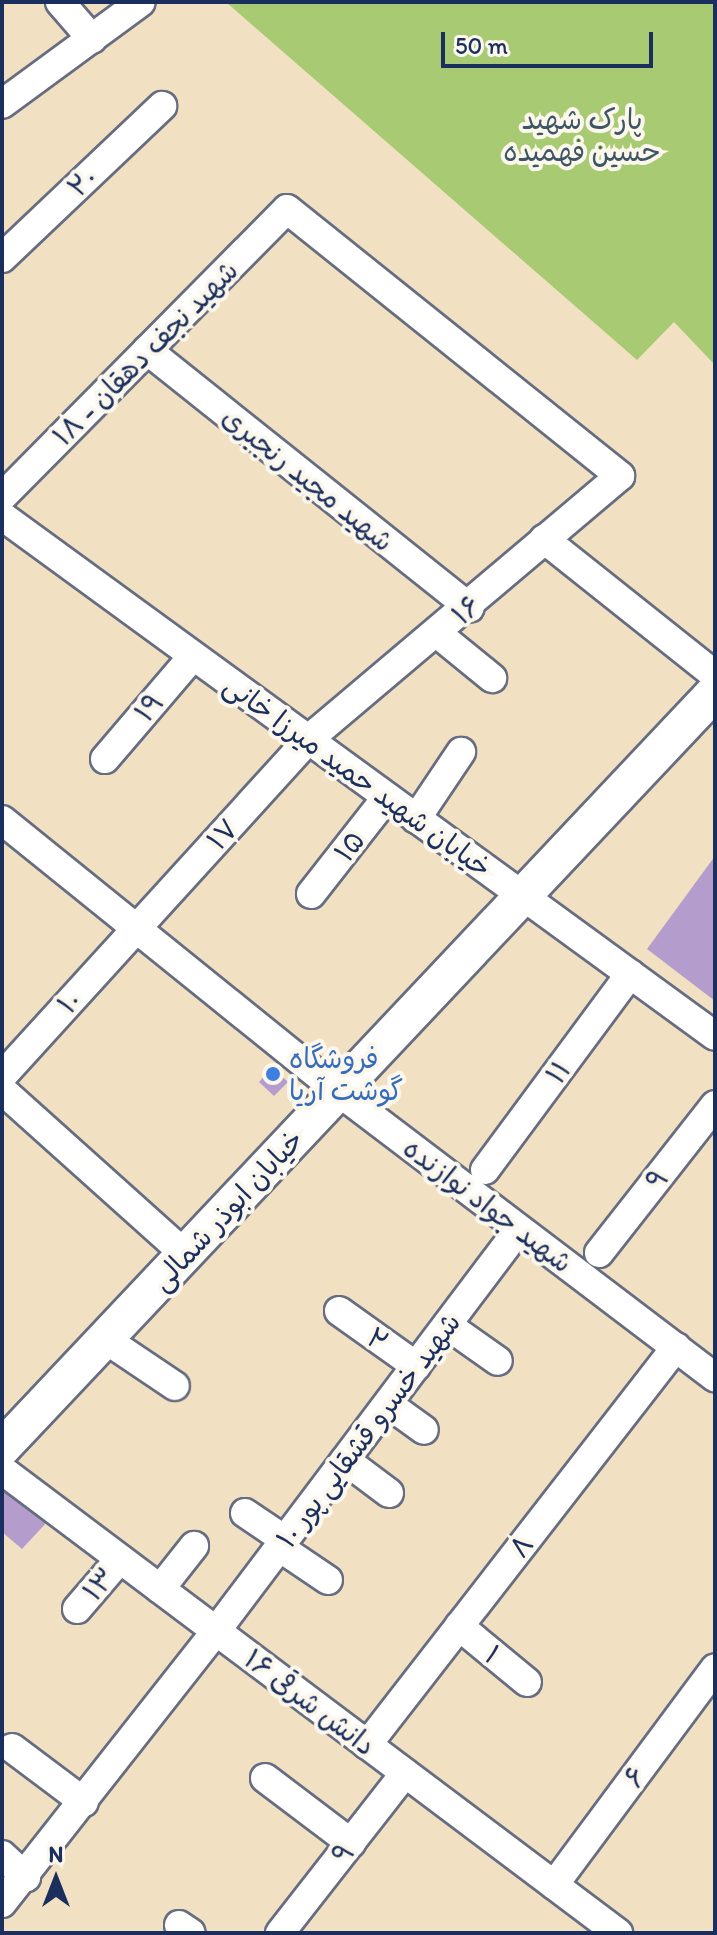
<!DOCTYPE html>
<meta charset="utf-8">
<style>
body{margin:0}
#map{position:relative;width:717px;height:1935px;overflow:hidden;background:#f1e1c2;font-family:Itim,"Playpen Sans Arabic",sans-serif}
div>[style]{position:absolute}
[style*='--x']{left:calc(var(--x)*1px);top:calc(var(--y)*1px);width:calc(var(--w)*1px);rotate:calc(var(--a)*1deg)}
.green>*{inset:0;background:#a8ca73}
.building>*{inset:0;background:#b49dcd}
.roads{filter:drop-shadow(2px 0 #666d81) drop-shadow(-2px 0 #666d81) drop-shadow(0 2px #666d81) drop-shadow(0 -2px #666d81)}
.minor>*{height:28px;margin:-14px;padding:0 14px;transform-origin:14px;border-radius:14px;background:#fff}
.tertiary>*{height:36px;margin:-18px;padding:0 18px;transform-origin:18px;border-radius:18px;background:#fff}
.dots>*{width:22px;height:22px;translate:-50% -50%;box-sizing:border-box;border:4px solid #fbf7ec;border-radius:50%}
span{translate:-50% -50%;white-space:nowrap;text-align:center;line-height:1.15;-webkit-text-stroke:8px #fbf7ec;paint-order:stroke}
.park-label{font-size:28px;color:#3e5663}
.street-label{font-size:28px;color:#1b2f5e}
.shop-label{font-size:28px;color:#366cbe}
.left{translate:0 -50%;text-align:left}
.frame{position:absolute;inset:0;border:4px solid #1b2f5e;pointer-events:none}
.north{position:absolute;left:16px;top:1839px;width:80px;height:80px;-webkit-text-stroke:6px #fbf7ec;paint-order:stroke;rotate:0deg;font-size:22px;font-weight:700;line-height:32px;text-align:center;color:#1b2f5e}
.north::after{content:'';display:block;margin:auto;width:28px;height:36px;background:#1b2f5e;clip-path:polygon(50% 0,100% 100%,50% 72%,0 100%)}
.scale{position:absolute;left:441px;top:32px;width:212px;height:36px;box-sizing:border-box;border:4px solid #1b2f5e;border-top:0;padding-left:10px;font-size:24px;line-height:28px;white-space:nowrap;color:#1b2f5e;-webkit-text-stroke:6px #fbf7ec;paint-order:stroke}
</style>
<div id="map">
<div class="green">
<i style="clip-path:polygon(226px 2px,715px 2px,715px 365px,674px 322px,637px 360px)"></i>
</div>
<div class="building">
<i style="clip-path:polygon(715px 856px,715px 1001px,647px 949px)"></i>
<i style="clip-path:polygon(272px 1067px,288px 1082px,274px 1096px,259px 1082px)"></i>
<i style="clip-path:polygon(2px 1483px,48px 1521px,22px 1549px,2px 1532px)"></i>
</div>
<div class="roads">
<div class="minor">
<i style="--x:60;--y:2;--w:49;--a:49.1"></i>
<i style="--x:2;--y:104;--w:172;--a:-36.3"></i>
<i style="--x:2;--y:258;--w:221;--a:-43.5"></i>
<i style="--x:147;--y:350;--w:413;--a:38.6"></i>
<i style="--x:2;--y:497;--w:405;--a:-45.3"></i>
<i style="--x:287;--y:209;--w:427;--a:38.7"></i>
<i style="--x:620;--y:476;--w:409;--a:139.8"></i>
<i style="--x:308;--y:740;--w:454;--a:132.3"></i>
<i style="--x:2;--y:516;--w:882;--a:36.1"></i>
<i style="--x:544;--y:539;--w:218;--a:38.5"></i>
<i style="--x:438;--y:634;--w:70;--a:39.2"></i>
<i style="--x:105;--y:759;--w:135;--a:-49.5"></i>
<i style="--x:416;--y:819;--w:81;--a:-56.1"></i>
<i style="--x:2;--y:820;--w:433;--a:38.9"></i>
<i style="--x:339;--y:1092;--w:472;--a:37.2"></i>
<i style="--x:311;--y:894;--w:123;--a:-51.9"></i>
<i style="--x:2;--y:1090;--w:246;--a:41.9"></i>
<i style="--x:485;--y:1170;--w:244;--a:-53.5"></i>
<i style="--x:599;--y:1253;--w:188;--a:-51.9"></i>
<i style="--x:339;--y:1311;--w:95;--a:35.5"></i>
<i style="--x:447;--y:1325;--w:62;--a:35.2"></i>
<i style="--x:105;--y:1339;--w:84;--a:33.9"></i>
<i style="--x:388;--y:1404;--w:44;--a:35.8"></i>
<i style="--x:345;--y:1460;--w:55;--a:36.9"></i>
<i style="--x:2;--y:1470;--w:771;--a:36.93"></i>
<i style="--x:245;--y:1513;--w:48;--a:34"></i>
<i style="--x:279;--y:1547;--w:59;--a:34"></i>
<i style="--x:160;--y:1589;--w:55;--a:-51.7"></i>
<i style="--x:77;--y:1609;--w:66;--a:-49.3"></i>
<i style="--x:459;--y:1626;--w:88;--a:39.5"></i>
<i style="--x:367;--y:1745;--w:504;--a:-52.17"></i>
<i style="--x:12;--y:1748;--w:90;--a:36.9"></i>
<i style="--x:265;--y:1778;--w:108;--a:37.1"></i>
<i style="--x:2;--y:1855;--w:33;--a:43"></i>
<i style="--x:554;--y:1885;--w:270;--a:-53.4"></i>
<i style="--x:2;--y:1903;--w:346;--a:-51.8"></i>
<i style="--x:216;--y:1631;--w:503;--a:-52.99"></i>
<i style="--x:179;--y:1925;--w:14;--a:34"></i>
<i style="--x:280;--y:1933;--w:203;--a:-52"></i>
</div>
<div class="tertiary">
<i style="--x:2;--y:1448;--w:1039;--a:-46.68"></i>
</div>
</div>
<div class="dots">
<i style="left:273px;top:1074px;background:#3f7fe0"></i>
</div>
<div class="park-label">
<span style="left:582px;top:135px">پارک شهید<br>حسین فهمیده</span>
</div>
<div class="street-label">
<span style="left:82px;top:182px;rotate:-44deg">۲۰</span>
<span style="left:145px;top:353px;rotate:-45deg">شهید نجف دهقان - ۱۸</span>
<span style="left:308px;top:479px;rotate:39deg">شهید مجید رنجبری</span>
<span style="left:466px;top:610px;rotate:-41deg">۱۶</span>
<span style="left:149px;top:707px;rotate:-50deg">۱۹</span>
<span style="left:358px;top:776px;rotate:36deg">خیابان شهید حمید میرزا خانی</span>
<span style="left:222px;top:834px;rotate:-48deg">۱۷</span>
<span style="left:349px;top:846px;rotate:-52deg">۱۵</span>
<span style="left:69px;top:1002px;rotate:-48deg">۱۰</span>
<span style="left:558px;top:1072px;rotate:-53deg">۱۱</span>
<span style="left:657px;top:1179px;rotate:-52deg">۹</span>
<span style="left:488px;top:1205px;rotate:37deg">شهید جواد نوازنده</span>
<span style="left:227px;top:1210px;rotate:-47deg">خیابان ابوذر شمالی</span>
<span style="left:378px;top:1339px;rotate:35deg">۲</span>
<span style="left:368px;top:1430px;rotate:-53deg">شهید خسرو قشقایی پور ۱۰</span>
<span style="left:521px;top:1546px;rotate:-52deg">۸</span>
<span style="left:99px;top:1584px;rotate:-49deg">۱۳</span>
<span style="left:493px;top:1654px;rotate:39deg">۱</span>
<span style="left:310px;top:1702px;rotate:37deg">دانش شرقی ۱۶</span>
<span style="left:635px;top:1777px;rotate:-53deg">۶</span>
<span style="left:343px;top:1853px;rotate:-52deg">۹</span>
</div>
<div class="shop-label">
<span class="left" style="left:289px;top:1074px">فروشگاه<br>گوشت آریا</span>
</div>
<div class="frame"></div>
<div class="north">N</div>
<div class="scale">50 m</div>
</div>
